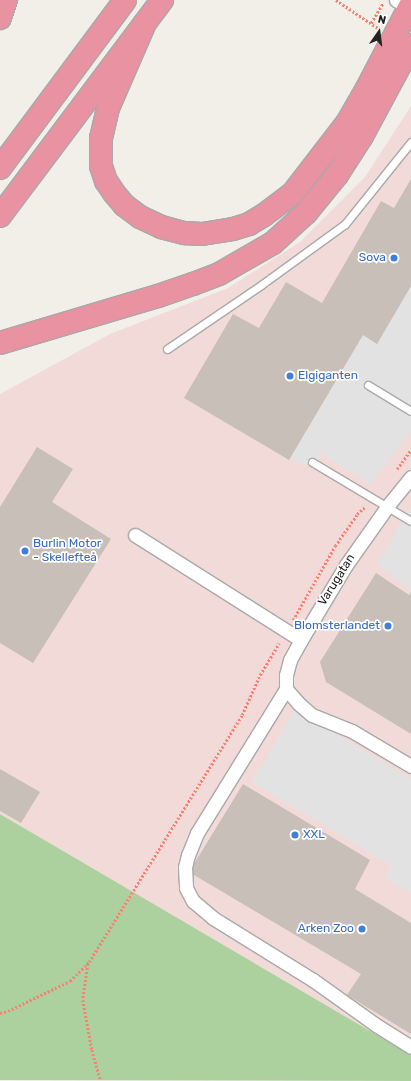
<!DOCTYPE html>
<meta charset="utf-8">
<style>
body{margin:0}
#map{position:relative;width:411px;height:1081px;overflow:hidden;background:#f2efe9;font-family:Rubik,sans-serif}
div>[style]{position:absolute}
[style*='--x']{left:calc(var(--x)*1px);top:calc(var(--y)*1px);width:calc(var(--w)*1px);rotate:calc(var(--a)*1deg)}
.commercial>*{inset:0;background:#f2dad9}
.forest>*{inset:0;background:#add19e}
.parking>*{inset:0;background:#e2e2e2}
.building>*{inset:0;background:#c7bfb8}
.path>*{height:2.5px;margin-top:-1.25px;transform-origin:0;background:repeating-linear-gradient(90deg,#fa8072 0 2px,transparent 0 4px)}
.roads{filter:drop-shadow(1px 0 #a9a9a9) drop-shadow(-1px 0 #a9a9a9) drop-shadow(0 1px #a9a9a9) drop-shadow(0 -1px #a9a9a9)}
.lane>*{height:7px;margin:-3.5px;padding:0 3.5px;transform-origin:3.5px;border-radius:3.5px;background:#fff}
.street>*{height:13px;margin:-6.5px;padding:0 6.5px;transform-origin:6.5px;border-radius:6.5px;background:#fff}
.highway>*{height:22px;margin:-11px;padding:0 11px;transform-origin:11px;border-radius:11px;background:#e892a2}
.dots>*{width:11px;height:11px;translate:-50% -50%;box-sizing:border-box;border:2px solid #fff;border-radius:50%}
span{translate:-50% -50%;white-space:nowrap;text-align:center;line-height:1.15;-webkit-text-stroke:3.5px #fff;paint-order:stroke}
.shop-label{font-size:12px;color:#366cbe}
.right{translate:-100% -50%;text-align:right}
.left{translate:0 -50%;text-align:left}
.street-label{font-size:12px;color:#222}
.north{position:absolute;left:359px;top:12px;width:40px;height:40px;-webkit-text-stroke:3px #fff;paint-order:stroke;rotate:14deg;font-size:11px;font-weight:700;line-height:16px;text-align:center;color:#222}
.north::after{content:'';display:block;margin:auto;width:14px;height:18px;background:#222;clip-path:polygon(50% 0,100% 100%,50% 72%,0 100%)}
</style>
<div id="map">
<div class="commercial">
<i style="clip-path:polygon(411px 106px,411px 1055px,0 814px,0 394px,110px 334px,228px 288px,300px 242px,365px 177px)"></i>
</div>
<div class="forest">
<i style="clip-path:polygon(0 814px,411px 1055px,411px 1081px,0 1080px)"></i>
</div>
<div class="parking">
<i style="clip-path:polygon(411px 286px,411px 432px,370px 484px,321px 454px,313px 467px,289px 460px,363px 335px,377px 344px)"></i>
<i style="clip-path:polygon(411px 506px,411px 591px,377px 564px)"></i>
<i style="clip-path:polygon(295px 709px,411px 779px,411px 894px,385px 878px,391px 866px,252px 782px)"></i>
</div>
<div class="building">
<i style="clip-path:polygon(411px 179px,411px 286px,377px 344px,363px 335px,289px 460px,184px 398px,233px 314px,259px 328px,286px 282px,322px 303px,381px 201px,394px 208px)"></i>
<i style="clip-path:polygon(37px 447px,73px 469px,52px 502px,111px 539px,33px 663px,0 643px,0 507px)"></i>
<i style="clip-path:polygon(376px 573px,409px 595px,411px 592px,411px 734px,326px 682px,320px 662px)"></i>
<i style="clip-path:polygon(0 769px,40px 792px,21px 823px,0 811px)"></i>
<i style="clip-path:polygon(243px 784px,370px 860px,355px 889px,411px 923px,411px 1034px,347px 995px,361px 974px,189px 872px)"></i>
</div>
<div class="path">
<i style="--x:336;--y:0;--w:50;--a:33.7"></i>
<i style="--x:371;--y:23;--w:23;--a:-59"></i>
<i style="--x:397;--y:469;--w:24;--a:-54"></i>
<i style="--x:293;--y:620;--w:85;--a:-60.4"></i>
<i style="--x:335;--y:546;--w:39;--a:-55"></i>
<i style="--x:357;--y:514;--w:11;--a:-41"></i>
<i style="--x:88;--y:964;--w:36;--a:98"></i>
<i style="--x:83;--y:1000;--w:51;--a:79.8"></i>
<i style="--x:92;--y:1050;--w:32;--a:74"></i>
<i style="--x:0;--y:1013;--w:8;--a:-14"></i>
<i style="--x:8;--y:1011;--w:69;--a:-25.8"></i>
<i style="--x:70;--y:981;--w:27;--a:-45"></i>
<i style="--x:89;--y:962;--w:291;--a:-58.2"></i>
<i style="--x:242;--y:715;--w:44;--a:-65.8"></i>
<i style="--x:260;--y:675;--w:37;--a:-59"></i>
</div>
<div class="roads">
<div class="lane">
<i style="--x:167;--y:349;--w:114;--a:-34.2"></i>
<i style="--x:261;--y:285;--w:104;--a:-36"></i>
<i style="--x:345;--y:224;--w:105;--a:-51.2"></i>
<i style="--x:368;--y:385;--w:50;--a:31.2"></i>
<i style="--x:312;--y:462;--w:115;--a:30.8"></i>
</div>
<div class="street">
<i style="--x:396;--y:0;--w:17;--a:31"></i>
<i style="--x:411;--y:477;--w:38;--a:129"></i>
<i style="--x:387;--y:507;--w:71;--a:125.3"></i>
<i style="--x:346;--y:565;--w:87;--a:121"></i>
<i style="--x:301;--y:640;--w:23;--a:119"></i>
<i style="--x:290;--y:660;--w:16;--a:105"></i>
<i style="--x:286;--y:675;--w:14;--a:90"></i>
<i style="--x:286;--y:689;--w:18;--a:49"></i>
<i style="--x:298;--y:703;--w:18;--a:41"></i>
<i style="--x:312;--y:715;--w:43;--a:21.8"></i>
<i style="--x:352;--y:731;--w:69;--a:30.7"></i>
<i style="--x:135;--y:535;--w:196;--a:32.3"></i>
<i style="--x:286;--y:689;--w:169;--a:121.7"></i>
<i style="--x:197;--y:833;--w:24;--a:112"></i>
<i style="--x:188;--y:855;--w:12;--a:104"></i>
<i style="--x:185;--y:867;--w:21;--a:87"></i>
<i style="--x:186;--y:888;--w:15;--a:62"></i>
<i style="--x:193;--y:901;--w:26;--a:40"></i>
<i style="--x:213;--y:918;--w:118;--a:31.8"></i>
<i style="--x:313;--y:980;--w:77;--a:35.5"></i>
<i style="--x:376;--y:1025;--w:41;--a:32.2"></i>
</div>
<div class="highway">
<i style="--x:0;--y:18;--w:19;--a:-72"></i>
<i style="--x:145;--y:23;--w:93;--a:113.5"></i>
<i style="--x:108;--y:108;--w:31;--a:103"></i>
<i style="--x:101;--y:138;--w:28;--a:90"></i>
<i style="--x:101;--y:166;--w:16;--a:72"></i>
<i style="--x:106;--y:181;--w:14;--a:56"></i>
<i style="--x:114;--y:193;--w:16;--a:50"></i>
<i style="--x:124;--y:205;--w:20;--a:37"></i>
<i style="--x:140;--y:217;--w:23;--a:25"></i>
<i style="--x:161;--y:227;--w:24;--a:15"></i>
<i style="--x:184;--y:233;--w:18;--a:3"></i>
<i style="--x:202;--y:234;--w:31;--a:-9"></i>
<i style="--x:233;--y:229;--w:17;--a:-17"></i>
<i style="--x:249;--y:224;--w:17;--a:-31"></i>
<i style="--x:264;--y:215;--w:36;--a:-37"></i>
<i style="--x:293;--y:193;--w:88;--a:-52.4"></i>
<i style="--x:347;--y:123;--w:38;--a:-60"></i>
<i style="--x:366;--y:90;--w:97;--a:-62.4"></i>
<i style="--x:0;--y:168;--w:209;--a:-53.3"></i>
<i style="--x:0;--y:216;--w:270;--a:-53.1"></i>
<i style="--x:0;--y:343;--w:165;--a:-16.6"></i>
<i style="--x:158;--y:296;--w:37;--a:-19"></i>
<i style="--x:193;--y:284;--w:28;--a:-21"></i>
<i style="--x:219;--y:274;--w:62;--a:-29.9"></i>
<i style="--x:273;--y:243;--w:45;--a:-42.3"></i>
<i style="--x:306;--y:213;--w:49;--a:-50.8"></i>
<i style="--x:337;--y:175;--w:46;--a:-57.3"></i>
<i style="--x:362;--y:136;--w:103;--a:-61.7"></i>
</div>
</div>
<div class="dots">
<i style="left:394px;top:258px;background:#3f7fe0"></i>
<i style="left:290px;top:376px;background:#3f7fe0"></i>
<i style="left:25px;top:551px;background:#3f7fe0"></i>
<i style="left:388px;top:626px;background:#3f7fe0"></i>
<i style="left:295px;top:835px;background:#3f7fe0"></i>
<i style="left:362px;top:929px;background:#3f7fe0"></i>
</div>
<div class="shop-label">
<span class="right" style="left:386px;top:258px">Sova</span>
<span class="left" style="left:298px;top:376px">Elgiganten</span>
<span class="left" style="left:33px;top:551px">Burlin Motor<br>- Skellefteå</span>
<span class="right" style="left:380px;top:626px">Blomsterlandet</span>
<span class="left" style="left:303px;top:835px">XXL</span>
<span class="right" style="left:354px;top:929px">Arken Zoo</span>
</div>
<div class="street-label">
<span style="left:337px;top:580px;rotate:-58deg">Varugatan</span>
</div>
<div class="north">N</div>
</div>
